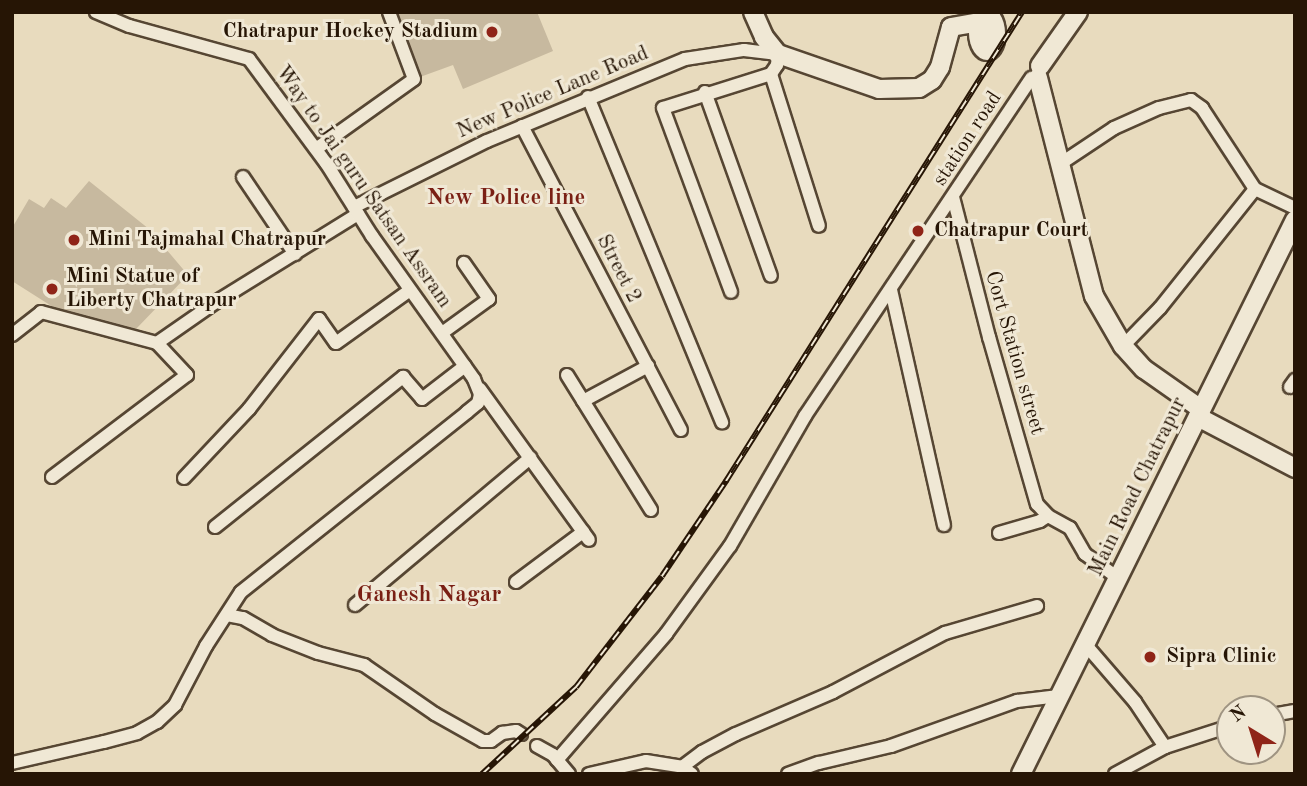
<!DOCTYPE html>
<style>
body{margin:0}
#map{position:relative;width:1307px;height:786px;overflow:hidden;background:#e8dbbe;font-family:"Old Standard TT",serif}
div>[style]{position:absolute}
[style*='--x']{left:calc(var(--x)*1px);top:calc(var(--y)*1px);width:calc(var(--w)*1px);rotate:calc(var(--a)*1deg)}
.green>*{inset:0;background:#c7b99f}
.roads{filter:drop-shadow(2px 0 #564633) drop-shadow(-2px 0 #564633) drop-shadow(0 2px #564633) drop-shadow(0 -2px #564633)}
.street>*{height:12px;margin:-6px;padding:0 6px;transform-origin:6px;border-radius:6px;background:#f0e8d5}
.secondary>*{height:18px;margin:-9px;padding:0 9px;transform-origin:9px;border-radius:9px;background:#f0e8d5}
.secondary>.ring{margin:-9px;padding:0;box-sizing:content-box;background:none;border:18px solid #f0e8d5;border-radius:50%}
.rail>*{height:6px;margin-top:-3px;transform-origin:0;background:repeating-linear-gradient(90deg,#f0e8d5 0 10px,#261505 0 20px);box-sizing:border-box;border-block:2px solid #261505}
.dots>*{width:19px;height:19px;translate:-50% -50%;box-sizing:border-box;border:4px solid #f0e8d5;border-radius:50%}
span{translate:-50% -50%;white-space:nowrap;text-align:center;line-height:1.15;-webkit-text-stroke:6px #f0e8d5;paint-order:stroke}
.poi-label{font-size:21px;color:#261505;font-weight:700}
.right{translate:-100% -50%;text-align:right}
.left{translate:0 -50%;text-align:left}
.street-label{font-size:21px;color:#261505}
.neighbourhood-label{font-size:23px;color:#7a1f14;font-weight:700}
.frame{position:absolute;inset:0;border:14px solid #261505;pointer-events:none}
.north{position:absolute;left:1216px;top:695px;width:70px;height:70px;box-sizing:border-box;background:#f0e8d5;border:2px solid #9f9482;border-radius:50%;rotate:322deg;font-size:19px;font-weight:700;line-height:28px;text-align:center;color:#261505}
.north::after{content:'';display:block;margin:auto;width:24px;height:32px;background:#8f2418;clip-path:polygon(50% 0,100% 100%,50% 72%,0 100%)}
</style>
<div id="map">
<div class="green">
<i style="clip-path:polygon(396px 12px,537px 12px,553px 51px,463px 89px,453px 65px,420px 77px)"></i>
<i style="clip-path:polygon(89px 181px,149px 229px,188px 275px,136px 329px,53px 307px,12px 281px,12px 228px,29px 199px,44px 208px,51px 198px,66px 208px)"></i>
</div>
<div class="roads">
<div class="street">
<i style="--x:771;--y:74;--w:159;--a:72.5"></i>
<i style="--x:705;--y:92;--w:195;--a:70.3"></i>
<i style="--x:588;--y:97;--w:352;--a:67.6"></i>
<i style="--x:522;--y:126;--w:343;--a:62.4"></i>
<i style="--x:316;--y:149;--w:120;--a:-35.5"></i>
<i style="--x:414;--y:79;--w:72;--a:-110.5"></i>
<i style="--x:1060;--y:164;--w:65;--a:-33.7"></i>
<i style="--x:1114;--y:128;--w:49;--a:-24"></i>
<i style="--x:1159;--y:108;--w:33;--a:-14"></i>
<i style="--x:1191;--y:100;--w:14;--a:36"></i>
<i style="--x:1202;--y:108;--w:97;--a:56.8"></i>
<i style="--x:1255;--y:189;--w:44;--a:25.4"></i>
<i style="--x:243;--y:177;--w:93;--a:56"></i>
<i style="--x:953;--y:197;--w:145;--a:75.6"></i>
<i style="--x:989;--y:337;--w:174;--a:74"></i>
<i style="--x:1037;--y:504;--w:16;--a:47"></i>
<i style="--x:1048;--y:516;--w:25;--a:29"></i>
<i style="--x:1070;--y:528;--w:30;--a:60"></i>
<i style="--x:1085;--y:554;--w:41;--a:36"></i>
<i style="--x:354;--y:207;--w:148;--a:-26.4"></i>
<i style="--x:487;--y:141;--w:214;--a:-22.5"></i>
<i style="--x:685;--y:59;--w:60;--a:-8.7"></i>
<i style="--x:744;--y:50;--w:34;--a:7"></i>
<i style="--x:778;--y:54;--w:11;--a:95"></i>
<i style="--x:777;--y:65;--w:11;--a:124"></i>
<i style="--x:771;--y:74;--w:113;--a:162.5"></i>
<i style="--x:663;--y:108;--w:196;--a:69.7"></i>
<i style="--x:891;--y:290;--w:241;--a:77.3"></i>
<i style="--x:442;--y:333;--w:58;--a:-35.9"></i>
<i style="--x:489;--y:299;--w:44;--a:-124.8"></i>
<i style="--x:12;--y:335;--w:37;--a:-38"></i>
<i style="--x:41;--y:312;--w:120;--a:15"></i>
<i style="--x:157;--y:343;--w:72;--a:-34.8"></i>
<i style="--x:216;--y:302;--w:167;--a:-31.8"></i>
<i style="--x:1123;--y:346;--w:53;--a:-45.8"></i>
<i style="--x:1160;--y:308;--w:152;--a:-51.4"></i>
<i style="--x:567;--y:375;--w:159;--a:58.1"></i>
<i style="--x:1290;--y:387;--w:9;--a:-54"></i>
<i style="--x:480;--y:389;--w:186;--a:54.2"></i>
<i style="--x:583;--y:401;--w:74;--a:-28.3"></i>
<i style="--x:52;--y:477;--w:169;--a:-37.1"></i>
<i style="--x:187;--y:375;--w:44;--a:-133.2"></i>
<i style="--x:184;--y:478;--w:95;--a:-46.7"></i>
<i style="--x:249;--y:409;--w:114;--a:-52.1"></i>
<i style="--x:319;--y:319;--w:29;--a:55"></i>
<i style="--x:336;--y:343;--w:91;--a:-35.6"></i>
<i style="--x:215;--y:527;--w:241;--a:-38.6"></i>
<i style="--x:403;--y:377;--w:29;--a:49"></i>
<i style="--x:422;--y:399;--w:54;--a:-37.5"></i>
<i style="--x:999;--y:533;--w:43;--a:-16.3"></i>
<i style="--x:1040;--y:521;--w:9;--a:-32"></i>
<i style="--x:516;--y:582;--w:84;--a:-36.7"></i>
<i style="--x:355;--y:605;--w:229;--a:-40"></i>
<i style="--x:227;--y:615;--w:16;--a:11"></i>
<i style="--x:243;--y:618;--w:34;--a:30"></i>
<i style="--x:272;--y:635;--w:49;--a:21.4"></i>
<i style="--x:318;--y:653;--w:48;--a:14.6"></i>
<i style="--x:364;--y:665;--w:86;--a:34.6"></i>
<i style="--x:435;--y:714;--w:55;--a:29.4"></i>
<i style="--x:483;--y:741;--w:8;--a:0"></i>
<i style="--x:491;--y:741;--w:14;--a:-36"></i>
<i style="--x:502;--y:733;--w:14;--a:-8"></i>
<i style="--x:516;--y:731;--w:6;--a:31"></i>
<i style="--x:1085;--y:644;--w:77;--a:49.2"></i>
<i style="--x:1135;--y:702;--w:54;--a:56.3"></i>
<i style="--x:1272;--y:715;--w:23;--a:-10"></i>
<i style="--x:537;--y:746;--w:18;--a:29"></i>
<i style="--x:553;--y:755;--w:25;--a:50"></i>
<i style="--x:557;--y:760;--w:167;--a:-49.1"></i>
<i style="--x:666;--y:634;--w:109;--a:-54"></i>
<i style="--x:730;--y:546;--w:150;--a:-60"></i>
<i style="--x:805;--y:416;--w:407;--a:-56.2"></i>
<i style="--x:12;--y:763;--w:94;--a:-12.9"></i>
<i style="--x:104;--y:742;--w:34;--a:-15"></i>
<i style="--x:137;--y:733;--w:23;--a:-29"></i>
<i style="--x:157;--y:722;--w:25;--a:-43"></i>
<i style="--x:175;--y:705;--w:67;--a:-62.3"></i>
<i style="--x:206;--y:646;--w:64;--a:-57.1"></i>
<i style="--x:241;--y:592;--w:289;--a:-38.5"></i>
<i style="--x:467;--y:412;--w:14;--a:-39"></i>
<i style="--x:478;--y:403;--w:9;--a:-77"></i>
<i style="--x:480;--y:394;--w:16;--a:-112"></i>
<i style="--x:474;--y:379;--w:176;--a:-125.5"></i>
<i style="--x:372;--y:236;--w:86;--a:-122.2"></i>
<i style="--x:326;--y:163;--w:129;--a:-126.5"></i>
<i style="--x:249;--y:59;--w:124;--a:-164.6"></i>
<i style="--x:129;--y:26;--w:36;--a:-157"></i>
<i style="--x:682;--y:767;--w:25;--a:-37"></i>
<i style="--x:702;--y:752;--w:38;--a:-28"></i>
<i style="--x:736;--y:734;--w:106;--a:-23.4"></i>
<i style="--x:833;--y:692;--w:127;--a:-27.8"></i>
<i style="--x:945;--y:633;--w:96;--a:-16.4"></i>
<i style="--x:589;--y:774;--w:58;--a:-12.8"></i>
<i style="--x:646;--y:761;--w:36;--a:9"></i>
<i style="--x:682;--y:767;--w:12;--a:35"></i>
<i style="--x:788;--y:774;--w:33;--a:-20"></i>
<i style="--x:819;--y:763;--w:74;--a:-13.3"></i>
<i style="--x:891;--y:746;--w:134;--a:-19.7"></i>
<i style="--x:1017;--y:701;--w:42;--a:-6.8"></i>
<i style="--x:1115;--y:774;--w:57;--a:-28.4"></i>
<i style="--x:1165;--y:747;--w:68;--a:-17.9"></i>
</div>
<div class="secondary">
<i style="--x:753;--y:12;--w:27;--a:66"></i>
<i style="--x:764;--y:37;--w:22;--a:51"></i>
<i style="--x:778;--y:54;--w:107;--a:19.1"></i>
<i style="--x:879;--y:89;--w:40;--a:-1.4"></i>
<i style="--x:919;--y:88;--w:15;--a:-32"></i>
<i style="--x:932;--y:80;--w:15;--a:-58"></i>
<i style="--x:940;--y:67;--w:41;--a:-74.6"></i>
<i style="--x:951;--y:27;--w:27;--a:-10"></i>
<i class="ring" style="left:978px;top:15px;width:-4px;height:-4px"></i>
<i style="--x:1040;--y:66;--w:66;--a:-54.9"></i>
<i style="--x:1038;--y:78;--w:225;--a:75.6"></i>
<i style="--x:1094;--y:296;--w:58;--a:59.9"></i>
<i style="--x:1123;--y:346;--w:31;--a:48"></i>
<i style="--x:1144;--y:369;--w:70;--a:35.1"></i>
<i style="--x:1198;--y:417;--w:110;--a:27.7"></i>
<i style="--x:1021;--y:774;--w:618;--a:-63.68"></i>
</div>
</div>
<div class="rail">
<i style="--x:482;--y:774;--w:128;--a:-42.8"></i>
<i style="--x:576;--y:687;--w:140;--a:-52.2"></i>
<i style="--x:662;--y:576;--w:115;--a:-56"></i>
<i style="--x:726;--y:481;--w:555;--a:-57.74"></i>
</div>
<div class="dots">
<i style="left:492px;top:32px;background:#8f2418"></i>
<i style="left:918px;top:231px;background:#8f2418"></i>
<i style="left:74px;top:240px;background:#8f2418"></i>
<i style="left:52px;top:289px;background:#8f2418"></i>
<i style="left:1150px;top:657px;background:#8f2418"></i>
</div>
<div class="poi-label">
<span class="right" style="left:478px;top:32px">Chatrapur Hockey Stadium</span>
<span class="left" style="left:934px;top:231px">Chatrapur Court</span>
<span class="left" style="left:88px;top:240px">Mini Tajmahal Chatrapur</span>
<span class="left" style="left:66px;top:289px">Mini Statue of<br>Liberty Chatrapur</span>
<span class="left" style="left:1166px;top:657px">Sipra Clinic</span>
</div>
<div class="street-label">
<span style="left:553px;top:93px;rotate:-23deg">New Police Lane Road</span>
<span style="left:968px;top:139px;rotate:-57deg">station road</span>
<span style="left:363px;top:187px;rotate:55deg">Way to Jai guru Satsan Assram</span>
<span style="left:618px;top:269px;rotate:63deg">Street 2</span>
<span style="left:1014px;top:353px;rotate:74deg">Cort Station street</span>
<span style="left:1138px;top:487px;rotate:-64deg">Main Road Chatrapur</span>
</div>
<div class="neighbourhood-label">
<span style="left:506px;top:198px">New Police line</span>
<span style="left:429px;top:595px">Ganesh Nagar</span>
</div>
<div class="frame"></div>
<div class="north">N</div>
</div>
